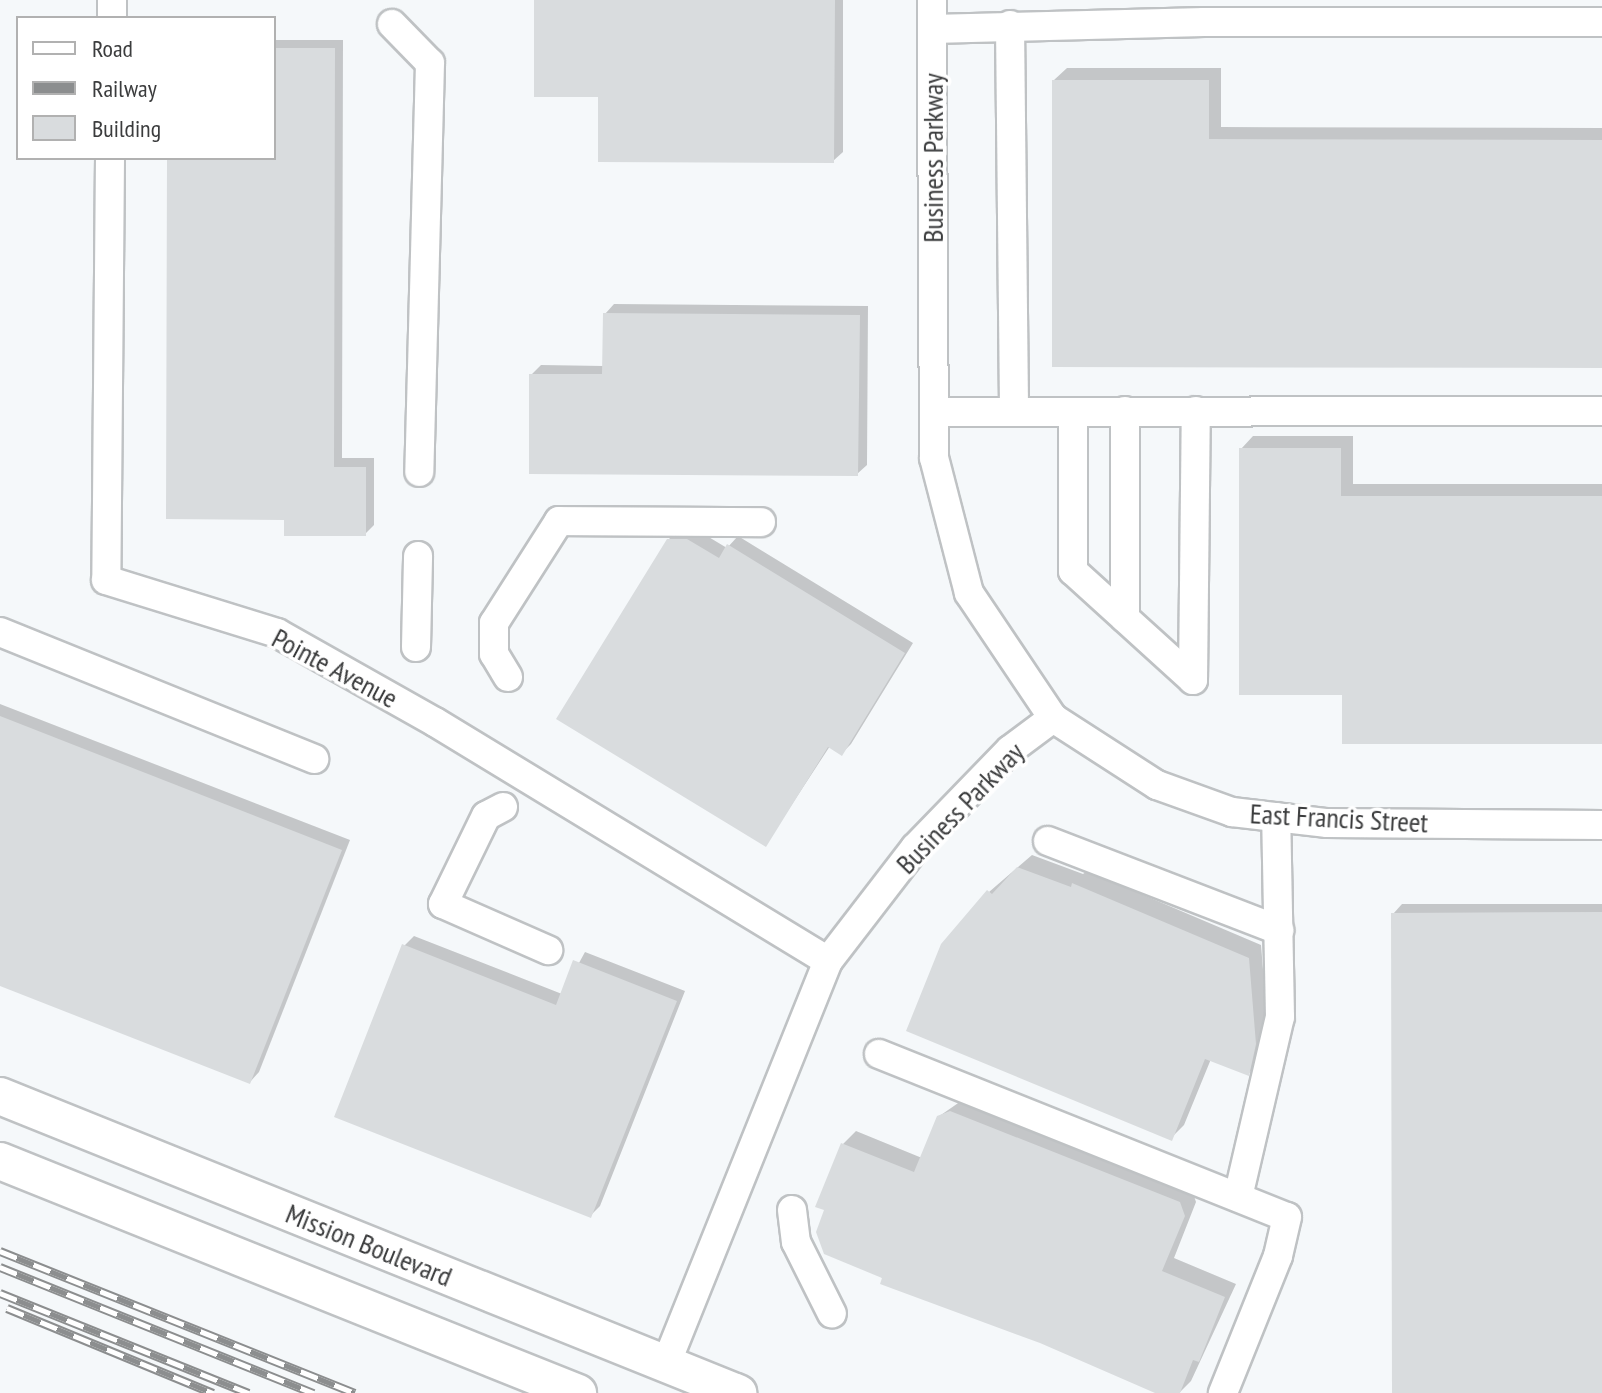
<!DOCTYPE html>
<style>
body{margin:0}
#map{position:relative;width:1602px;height:1393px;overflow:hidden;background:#f5f8fa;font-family:"PT Sans Narrow",sans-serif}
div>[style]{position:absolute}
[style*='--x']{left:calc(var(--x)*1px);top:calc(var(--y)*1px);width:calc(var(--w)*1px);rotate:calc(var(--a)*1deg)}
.shadow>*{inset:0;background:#0003}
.building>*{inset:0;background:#d9dcde}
.roads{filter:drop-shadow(2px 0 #bfc2c4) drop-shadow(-2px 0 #bfc2c4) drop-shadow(0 2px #bfc2c4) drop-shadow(0 -2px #bfc2c4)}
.minor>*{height:28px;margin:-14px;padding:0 14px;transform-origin:14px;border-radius:14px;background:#fff}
.major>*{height:36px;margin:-18px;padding:0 18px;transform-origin:18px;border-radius:18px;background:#fff}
.rail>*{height:9px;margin-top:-4.5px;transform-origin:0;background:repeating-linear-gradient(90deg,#fff 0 18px,#8c8e8f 0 36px);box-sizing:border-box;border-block:2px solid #8c8e8f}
span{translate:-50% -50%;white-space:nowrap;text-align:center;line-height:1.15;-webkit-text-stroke:7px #fff;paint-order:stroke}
.street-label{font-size:28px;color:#3b3c3d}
.legend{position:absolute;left:16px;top:16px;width:260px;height:144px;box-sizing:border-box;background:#fff;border:2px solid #b1b1b1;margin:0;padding:10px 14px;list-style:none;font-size:24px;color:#3b3c3d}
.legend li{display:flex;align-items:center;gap:16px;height:40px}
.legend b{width:40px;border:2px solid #b1b1b1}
</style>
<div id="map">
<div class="shadow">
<i style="clip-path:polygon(536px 0,843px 0,843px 152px,833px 161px,600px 95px)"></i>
<i style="clip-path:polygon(274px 40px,343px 40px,342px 458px,374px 458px,374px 525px,365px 534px,286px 518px,169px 158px,274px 158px)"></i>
<i style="clip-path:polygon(1067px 68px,1221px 68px,1221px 127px,1602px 128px,1602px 366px,1054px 80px)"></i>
<i style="clip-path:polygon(614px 304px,868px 306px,867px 465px,857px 474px,531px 375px,541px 365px,604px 366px,605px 314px)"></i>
<i style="clip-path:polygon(1253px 436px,1353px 436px,1353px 484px,1602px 484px,1602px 742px,1241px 449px)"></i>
<i style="clip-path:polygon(678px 530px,697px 530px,727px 548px,738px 536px,913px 643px,851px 744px,842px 753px,830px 746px,766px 844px,668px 540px)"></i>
<i style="clip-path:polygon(0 704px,350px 840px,259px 1072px,250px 1082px,0 984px)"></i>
<i style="clip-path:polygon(1032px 855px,1083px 874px,1087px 871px,1261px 945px,1268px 1029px,1261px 1061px,1248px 1074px,1211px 1059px,1184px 1125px,1171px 1138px,989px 892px)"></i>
<i style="clip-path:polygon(1402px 904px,1602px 904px,1602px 1393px,1394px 1393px,1393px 914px)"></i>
<i style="clip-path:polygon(414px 936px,562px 994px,585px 952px,685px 991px,600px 1206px,591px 1215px,404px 946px)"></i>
<i style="clip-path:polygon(964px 1099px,1192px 1190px,1196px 1202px,1174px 1258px,1236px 1284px,1191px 1381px,1179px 1393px,883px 1282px,843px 1144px,856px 1131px,922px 1158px,938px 1117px)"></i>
</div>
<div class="building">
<i style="clip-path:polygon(534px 0,835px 0,834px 163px,598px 162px,598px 97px,534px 97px)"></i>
<i style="clip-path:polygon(274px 48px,335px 48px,334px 467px,366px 467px,366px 536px,284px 536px,284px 520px,166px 519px,167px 158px,274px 158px)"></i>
<i style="clip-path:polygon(1052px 80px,1209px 80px,1209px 139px,1602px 140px,1602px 368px,1052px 367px)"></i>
<i style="clip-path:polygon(603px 313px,860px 315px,858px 476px,529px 474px,529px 374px,602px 374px)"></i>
<i style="clip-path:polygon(1239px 448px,1341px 448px,1341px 496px,1602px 496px,1602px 744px,1342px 744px,1342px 695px,1239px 695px)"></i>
<i style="clip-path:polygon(667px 539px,687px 539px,719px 558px,727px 544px,905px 653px,842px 756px,828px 747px,766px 847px,556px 719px)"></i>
<i style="clip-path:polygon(0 716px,342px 850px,250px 1084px,0 986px)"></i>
<i style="clip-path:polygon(1017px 867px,1071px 887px,1072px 883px,1249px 958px,1256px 1044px,1249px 1076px,1205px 1059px,1172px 1141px,906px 1031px,941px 944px,987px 890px,992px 894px)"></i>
<i style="clip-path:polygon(1602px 912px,1602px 1393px,1392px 1393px,1391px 913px)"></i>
<i style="clip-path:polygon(402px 944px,556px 1005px,573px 960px,677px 1001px,591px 1218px,334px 1117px)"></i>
<i style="clip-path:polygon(950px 1111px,1180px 1202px,1185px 1216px,1162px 1271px,1225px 1297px,1199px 1362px,1193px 1360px,1180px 1393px,1155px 1393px,1040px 1343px,880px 1284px,882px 1278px,824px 1254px,816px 1232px,824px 1210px,815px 1207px,841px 1143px,914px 1172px,937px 1116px)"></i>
</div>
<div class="roads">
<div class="minor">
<i style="--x:112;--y:18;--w:18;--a:-90"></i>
<i style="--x:392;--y:24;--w:54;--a:45.7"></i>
<i style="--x:430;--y:63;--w:409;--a:91.5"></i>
<i style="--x:1010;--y:25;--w:387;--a:89.4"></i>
<i style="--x:932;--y:29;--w:272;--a:-1.5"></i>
<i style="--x:1204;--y:22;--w:398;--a:0"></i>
<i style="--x:110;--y:158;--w:422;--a:90.5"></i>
<i style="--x:106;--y:580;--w:179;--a:17.2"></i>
<i style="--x:277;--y:633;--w:181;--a:29.4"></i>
<i style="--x:435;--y:722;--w:460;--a:31.3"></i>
<i style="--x:934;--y:412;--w:668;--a:-0.09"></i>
<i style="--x:1073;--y:412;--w:159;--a:90"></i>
<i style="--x:1073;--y:571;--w:162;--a:42.2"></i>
<i style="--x:1193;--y:680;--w:269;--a:-89.4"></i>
<i style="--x:1125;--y:618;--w:207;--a:-90"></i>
<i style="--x:0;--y:632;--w:339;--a:22"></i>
<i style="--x:416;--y:647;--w:91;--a:-88.7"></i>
<i style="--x:508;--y:677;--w:27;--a:-121"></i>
<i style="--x:494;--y:654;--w:31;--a:-90"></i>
<i style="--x:494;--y:623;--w:121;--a:-57.5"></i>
<i style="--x:559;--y:521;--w:202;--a:0.3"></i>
<i style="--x:1053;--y:718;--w:124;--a:32.8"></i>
<i style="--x:1157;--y:785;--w:80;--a:19.8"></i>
<i style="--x:1232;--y:812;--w:96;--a:6.6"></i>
<i style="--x:1327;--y:823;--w:275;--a:0.4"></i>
<i style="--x:503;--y:807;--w:19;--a:152"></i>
<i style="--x:486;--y:816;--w:98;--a:116"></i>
<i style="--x:443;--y:904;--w:115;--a:23.7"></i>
<i style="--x:1048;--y:841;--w:248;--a:21.1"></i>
<i style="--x:879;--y:1054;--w:439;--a:21.8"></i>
<i style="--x:1287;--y:1217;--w:40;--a:103"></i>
<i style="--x:1278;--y:1256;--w:148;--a:111.9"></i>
<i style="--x:1238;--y:1197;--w:185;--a:-76.9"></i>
<i style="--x:1280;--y:1017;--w:200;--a:-91.1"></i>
<i style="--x:792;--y:1210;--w:32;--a:83"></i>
<i style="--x:796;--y:1242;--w:80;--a:63.4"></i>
<i style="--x:666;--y:1364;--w:434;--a:-68.1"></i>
<i style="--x:828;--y:961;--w:143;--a:-52.4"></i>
<i style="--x:915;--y:848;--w:136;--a:-45.9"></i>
<i style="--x:1010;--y:750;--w:54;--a:-36.7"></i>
<i style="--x:1053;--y:718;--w:151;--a:-123.9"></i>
<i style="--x:969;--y:593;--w:139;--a:-104.5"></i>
<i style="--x:934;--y:458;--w:458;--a:-90.3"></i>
</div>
<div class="major">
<i style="--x:0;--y:1096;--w:796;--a:21.92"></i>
<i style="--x:0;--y:1161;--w:623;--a:21.87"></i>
</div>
</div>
<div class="rail">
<i style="--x:0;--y:1251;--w:382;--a:21.8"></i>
<i style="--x:0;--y:1267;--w:338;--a:21.9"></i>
<i style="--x:0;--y:1293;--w:268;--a:21.9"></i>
<i style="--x:7;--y:1308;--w:223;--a:22.4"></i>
</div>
<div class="street-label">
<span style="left:933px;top:158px;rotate:-90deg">Business Parkway</span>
<span style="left:335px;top:668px;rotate:28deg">Pointe Avenue</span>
<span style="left:960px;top:808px;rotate:-46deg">Business Parkway</span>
<span style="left:1339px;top:818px;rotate:3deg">East Francis Street</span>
<span style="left:369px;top:1245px;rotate:22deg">Mission Boulevard</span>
</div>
<ul class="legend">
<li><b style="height:10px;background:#fff"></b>Road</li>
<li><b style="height:10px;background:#8c8e8f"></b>Railway</li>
<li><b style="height:22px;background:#d9dcde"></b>Building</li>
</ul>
</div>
